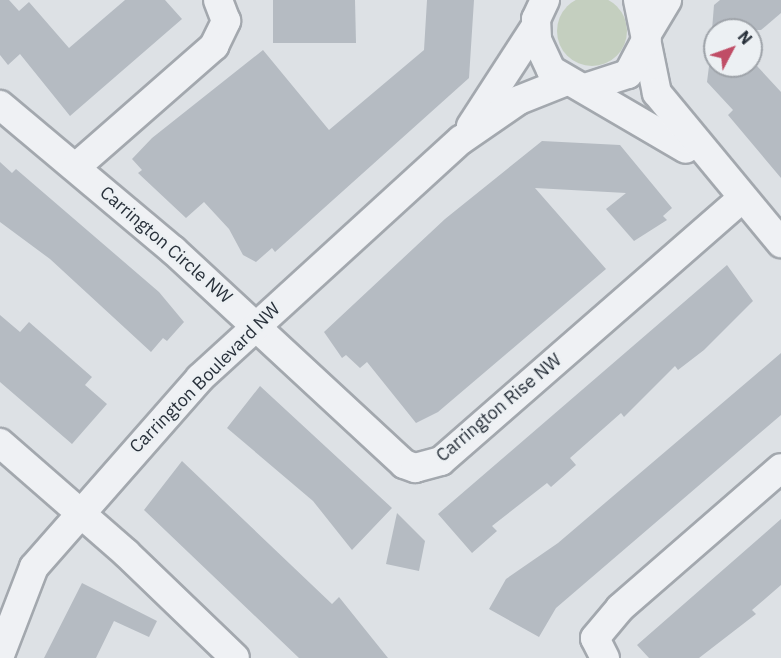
<!DOCTYPE html>
<style>
body{margin:0}
#map{position:relative;width:781px;height:658px;overflow:hidden;background:#dde1e5;font-family:"IBM Plex Sans",sans-serif}
div>[style]{position:absolute}
[style*='--x']{left:calc(var(--x)*1px);top:calc(var(--y)*1px);width:calc(var(--w)*1px);rotate:calc(var(--a)*1deg)}
.green>*{inset:0;background:#c4cfbf}
.round{border-radius:50%}
.building>*{inset:0;background:#b5bbc2}
.roads{filter:drop-shadow(2px 0 #a3a8ae) drop-shadow(-2px 0 #a3a8ae) drop-shadow(0 2px #a3a8ae) drop-shadow(0 -2px #a3a8ae)}
.minor>*{height:28px;margin:-14px;padding:0 14px;transform-origin:14px;border-radius:14px;background:#eff1f4}
span{translate:-50% -50%;white-space:nowrap;text-align:center;line-height:1.15;-webkit-text-stroke:4.5px #ecf0f3;paint-order:stroke}
.street-label{font-size:18px;color:#28303a}
.north{position:absolute;left:703px;top:18px;width:60px;height:60px;box-sizing:border-box;background:#ecf0f3;border:2px solid #9ea3a9;border-radius:50%;rotate:49deg;font-size:16px;font-weight:700;line-height:24px;text-align:center;color:#28303a}
.north::after{content:'';display:block;margin:auto;width:21px;height:27px;background:#c04d66;clip-path:polygon(50% 0,100% 100%,50% 72%,0 100%)}
</style>
<div id="map">
<div class="green">
<i class="round" style="left:557px;top:-4px;width:70px;height:70px"></i>
</div>
<div class="building">
<i style="clip-path:polygon(0 0,9px 0,19px 11px,29px 2px,69px 48px,125px 0,165px 0,182px 19px,70px 116px,20px 54px,8px 65px,0 55px)"></i>
<i style="clip-path:polygon(273px 0,355px 0,356px 43px,273px 43px)"></i>
<i style="clip-path:polygon(427px 0,474px 0,469px 78px,275px 252px,272px 248px,256px 262px,243px 255px,229px 229px,204px 202px,186px 218px,138px 173px,142px 170px,132px 159px,152px 138px,263px 50px,329px 130px,424px 50px)"></i>
<i style="clip-path:polygon(720px 0,781px 0,781px 13px,761px 30px,712px 30px,714px 5px)"></i>
<i style="clip-path:polygon(709px 66px,757px 66px,781px 92px,781px 178px,728px 115px,733px 110px,707px 82px)"></i>
<i style="clip-path:polygon(542px 141px,620px 145px,672px 208px,663px 216px,667px 220px,634px 241px,606px 209px,626px 193px,535px 188px,606px 269px,438px 412px,416px 423px,367px 362px,360px 368px,346px 355px,342px 358px,324px 332px,445px 219px)"></i>
<i style="clip-path:polygon(0 162px,12px 173px,16px 169px,159px 292px,184px 322px,167px 341px,163px 338px,151px 352px,50px 259px,0 222px)"></i>
<i style="clip-path:polygon(727px 265px,753px 301px,704px 350px,678px 370px,675px 366px,624px 417px,621px 413px,570px 458px,576px 465px,551px 487px,547px 483px,492px 526px,497px 531px,472px 553px,438px 514px)"></i>
<i style="clip-path:polygon(0 315px,20px 332px,29px 322px,92px 377px,85px 385px,107px 404px,72px 444px,0 382px)"></i>
<i style="clip-path:polygon(781px 353px,781px 415px,556px 608px,539px 637px,489px 609px,506px 579px,558px 543px)"></i>
<i style="clip-path:polygon(260px 386px,392px 508px,352px 550px,313px 501px,227px 428px)"></i>
<i style="clip-path:polygon(182px 461px,332px 604px,339px 597px,388px 658px,299px 658px,144px 510px)"></i>
<i style="clip-path:polygon(397px 513px,425px 541px,419px 571px,386px 564px)"></i>
<i style="clip-path:polygon(781px 519px,781px 585px,752px 610px,756px 614px,699px 658px,649px 658px,637px 645px)"></i>
<i style="clip-path:polygon(82px 583px,157px 621px,149px 637px,114px 621px,96px 658px,44px 658px)"></i>
</div>
<div class="roads">
<div class="minor">
<i style="--x:545;--y:0;--w:21;--a:115"></i>
<i style="--x:536;--y:19;--w:21;--a:87"></i>
<i style="--x:537;--y:40;--w:33;--a:65"></i>
<i style="--x:551;--y:70;--w:156;--a:30.3"></i>
<i style="--x:638;--y:0;--w:95;--a:78.5"></i>
<i style="--x:657;--y:93;--w:195;--a:50.4"></i>
<i style="--x:648;--y:32;--w:37;--a:-59"></i>
<i style="--x:588;--y:87;--w:42;--a:-18"></i>
<i style="--x:628;--y:74;--w:40;--a:-62"></i>
<i style="--x:0;--y:105;--w:226;--a:40"></i>
<i style="--x:173;--y:250;--w:315;--a:42.8"></i>
<i style="--x:404;--y:464;--w:12;--a:20"></i>
<i style="--x:415;--y:468;--w:27;--a:-15"></i>
<i style="--x:441;--y:461;--w:400;--a:-41.1"></i>
<i style="--x:471;--y:126;--w:119;--a:-57"></i>
<i style="--x:76;--y:167;--w:184;--a:-41.2"></i>
<i style="--x:214;--y:46;--w:28;--a:-64"></i>
<i style="--x:226;--y:21;--w:22;--a:-111"></i>
<i style="--x:0;--y:443;--w:167;--a:41.1"></i>
<i style="--x:126;--y:553;--w:151;--a:43.9"></i>
<i style="--x:0;--y:655;--w:94;--a:-68.9"></i>
<i style="--x:34;--y:567;--w:252;--a:-48.7"></i>
<i style="--x:200;--y:378;--w:353;--a:-42.4"></i>
<i style="--x:461;--y:140;--w:70;--a:-34.6"></i>
<i style="--x:519;--y:100;--w:52;--a:-21.6"></i>
<i style="--x:605;--y:658;--w:22;--a:-117"></i>
<i style="--x:595;--y:638;--w:39;--a:-50"></i>
<i style="--x:620;--y:608;--w:213;--a:-41"></i>
</div>
</div>
<div class="street-label">
<span style="left:166px;top:245px;rotate:41deg">Carrington Circle NW</span>
<span style="left:205px;top:378px;rotate:-45deg">Carrington Boulevard NW</span>
<span style="left:499px;top:408px;rotate:-40deg">Carrington Rise NW</span>
</div>
<div class="north">N</div>
</div>
